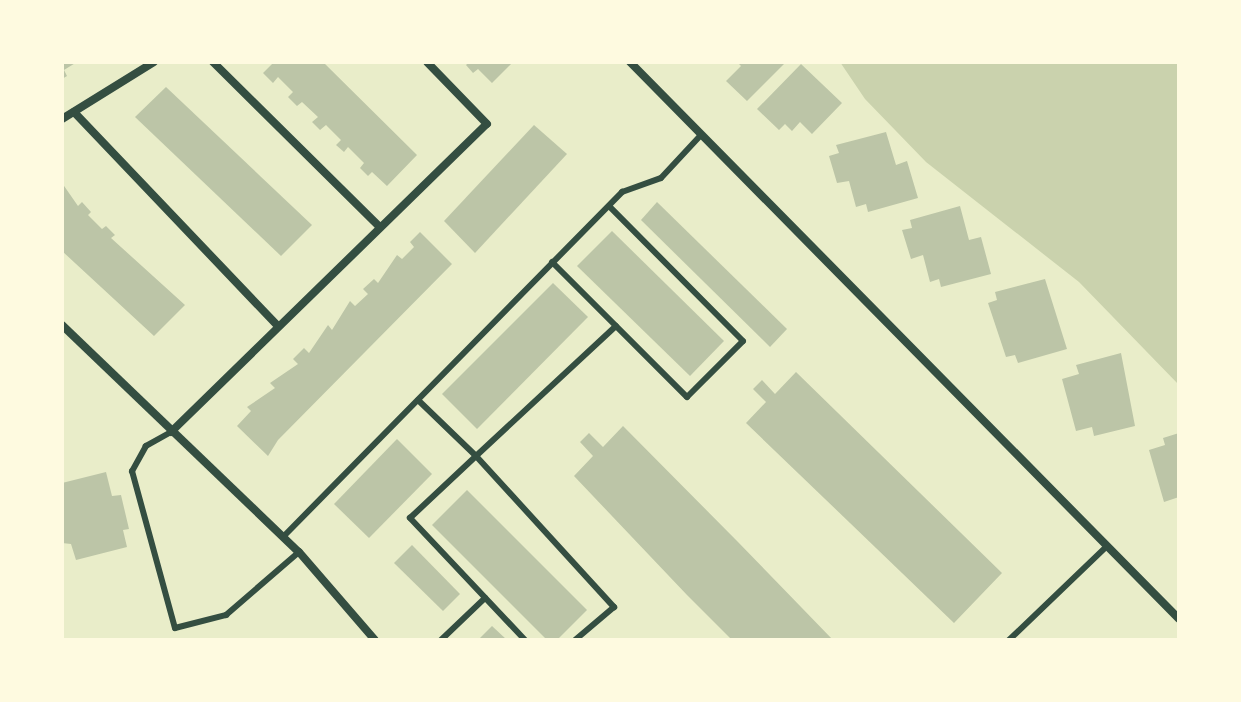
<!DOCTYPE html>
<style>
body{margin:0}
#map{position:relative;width:1241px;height:702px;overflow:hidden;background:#e9edc9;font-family:"Titillium Web",sans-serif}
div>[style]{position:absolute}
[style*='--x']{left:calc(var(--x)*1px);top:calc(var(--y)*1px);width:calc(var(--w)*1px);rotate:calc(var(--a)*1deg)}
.green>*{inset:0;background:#cad2ad}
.building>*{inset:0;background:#bcc5a7}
.service>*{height:6px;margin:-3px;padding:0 3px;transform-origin:3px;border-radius:3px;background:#344e41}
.minor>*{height:8px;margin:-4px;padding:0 4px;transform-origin:4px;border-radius:4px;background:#344e41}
span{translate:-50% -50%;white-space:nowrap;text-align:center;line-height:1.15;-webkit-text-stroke:8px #fefae0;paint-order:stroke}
.frame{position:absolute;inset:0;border:64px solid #fefae0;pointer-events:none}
</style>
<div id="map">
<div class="green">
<i style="clip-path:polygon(840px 62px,1179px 62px,1179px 385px,1079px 282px,926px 162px,865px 99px)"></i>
</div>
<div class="building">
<i style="clip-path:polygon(62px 62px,77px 62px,64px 70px,67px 76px,62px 79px)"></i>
<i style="clip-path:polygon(274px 62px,323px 62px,417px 155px,387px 186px,372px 172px,368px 176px,360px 168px,364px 163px,348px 147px,344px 152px,336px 145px,341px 140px,326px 125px,320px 130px,312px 122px,318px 117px,302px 102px,297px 106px,288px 97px,293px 92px,278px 77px,273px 83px,263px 73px)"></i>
<i style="clip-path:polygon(469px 62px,513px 62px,492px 83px,478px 69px,473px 73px,466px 65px)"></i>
<i style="clip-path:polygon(737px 62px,786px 62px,747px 101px,726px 81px,741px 66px)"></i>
<i style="clip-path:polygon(801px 64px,842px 103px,812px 134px,800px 122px,792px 131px,785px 124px,779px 130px,757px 109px)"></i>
<i style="clip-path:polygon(166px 87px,312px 225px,281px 256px,135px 117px)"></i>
<i style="clip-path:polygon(534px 125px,567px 154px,475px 253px,444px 221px)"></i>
<i style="clip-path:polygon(886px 132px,896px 165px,907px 161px,918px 198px,868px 212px,866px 204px,856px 207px,849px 181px,837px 183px,829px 156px,839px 153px,836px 145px)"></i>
<i style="clip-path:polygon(62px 183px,78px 206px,82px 202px,91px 212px,88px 215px,102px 229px,106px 226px,115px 235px,111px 238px,185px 305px,154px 336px,62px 251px)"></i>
<i style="clip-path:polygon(657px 202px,787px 329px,770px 347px,641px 220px)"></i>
<i style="clip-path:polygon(960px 206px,969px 240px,981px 237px,991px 274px,941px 287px,939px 279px,930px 282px,923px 255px,911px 259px,902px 230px,912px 228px,910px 220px)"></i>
<i style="clip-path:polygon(612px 231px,724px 341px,690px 376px,577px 266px)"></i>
<i style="clip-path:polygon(420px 232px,452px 264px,278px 440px,268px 456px,237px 426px,251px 411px,247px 407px,275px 388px,270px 383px,298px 364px,293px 359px,304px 348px,309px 353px,328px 325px,332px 330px,350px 301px,355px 306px,368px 294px,363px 289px,374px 279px,378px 283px,397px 255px,402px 259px,414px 247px,410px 242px)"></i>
<i style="clip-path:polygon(1045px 279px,1067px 349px,1018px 363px,1015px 355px,1006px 357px,988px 303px,997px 300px,995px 292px)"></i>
<i style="clip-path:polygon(553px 283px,588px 317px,477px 429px,442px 394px)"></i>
<i style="clip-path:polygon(1121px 353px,1135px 426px,1094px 436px,1092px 427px,1076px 431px,1062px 379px,1079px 374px,1076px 365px)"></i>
<i style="clip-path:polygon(796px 372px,1002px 573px,954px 623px,746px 423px,766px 402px,753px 389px,762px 380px,775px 394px)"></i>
<i style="clip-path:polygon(623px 426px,738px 542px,833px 640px,732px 640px,687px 595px,574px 476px,593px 456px,580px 442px,589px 433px,603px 447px)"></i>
<i style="clip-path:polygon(1179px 433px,1179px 497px,1164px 502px,1149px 450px,1165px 445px,1163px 438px)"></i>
<i style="clip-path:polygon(397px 439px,432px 474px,369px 538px,334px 504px)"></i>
<i style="clip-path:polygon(106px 472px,112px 496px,121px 495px,129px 529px,123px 530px,127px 547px,76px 560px,71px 544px,62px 543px,62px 483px)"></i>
<i style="clip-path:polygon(467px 490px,587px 610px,557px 640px,547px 640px,432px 525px)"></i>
<i style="clip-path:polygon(412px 545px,460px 594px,443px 611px,394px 563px)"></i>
<i style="clip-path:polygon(492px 626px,507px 640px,478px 640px)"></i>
</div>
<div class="service">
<i style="--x:552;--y:262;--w:191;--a:45"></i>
<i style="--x:687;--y:397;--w:79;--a:-45"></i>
<i style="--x:743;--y:341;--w:190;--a:-134.8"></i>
<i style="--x:418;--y:400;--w:81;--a:44"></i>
<i style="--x:476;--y:456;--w:191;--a:-42.9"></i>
<i style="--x:171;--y:432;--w:29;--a:151"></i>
<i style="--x:146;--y:446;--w:29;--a:119"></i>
<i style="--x:132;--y:471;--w:163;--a:74.7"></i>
<i style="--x:175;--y:628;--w:53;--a:-14.3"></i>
<i style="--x:226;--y:615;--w:96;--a:-40.8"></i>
<i style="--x:283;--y:537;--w:484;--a:-45.5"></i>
<i style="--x:622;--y:192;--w:41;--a:-19.7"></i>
<i style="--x:661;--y:178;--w:59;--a:-47.1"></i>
<i style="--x:441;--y:640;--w:61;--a:-43.7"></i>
<i style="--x:525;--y:640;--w:168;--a:-133.3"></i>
<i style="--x:410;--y:518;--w:91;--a:-43.2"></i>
<i style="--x:476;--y:456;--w:205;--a:47.6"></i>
<i style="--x:614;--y:607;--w:51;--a:139.8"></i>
<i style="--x:1009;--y:640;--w:136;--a:-43.8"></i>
</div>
<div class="minor">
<i style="--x:213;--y:62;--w:233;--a:44.7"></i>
<i style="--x:630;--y:62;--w:782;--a:45.41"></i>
<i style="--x:74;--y:112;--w:296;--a:46.4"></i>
<i style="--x:62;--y:119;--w:108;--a:-31.8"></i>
<i style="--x:62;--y:325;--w:328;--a:43.8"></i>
<i style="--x:299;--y:552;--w:116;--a:49.2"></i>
<i style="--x:171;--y:432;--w:441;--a:-44.3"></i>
<i style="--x:487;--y:124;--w:86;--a:-134.1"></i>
</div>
<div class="frame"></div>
</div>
